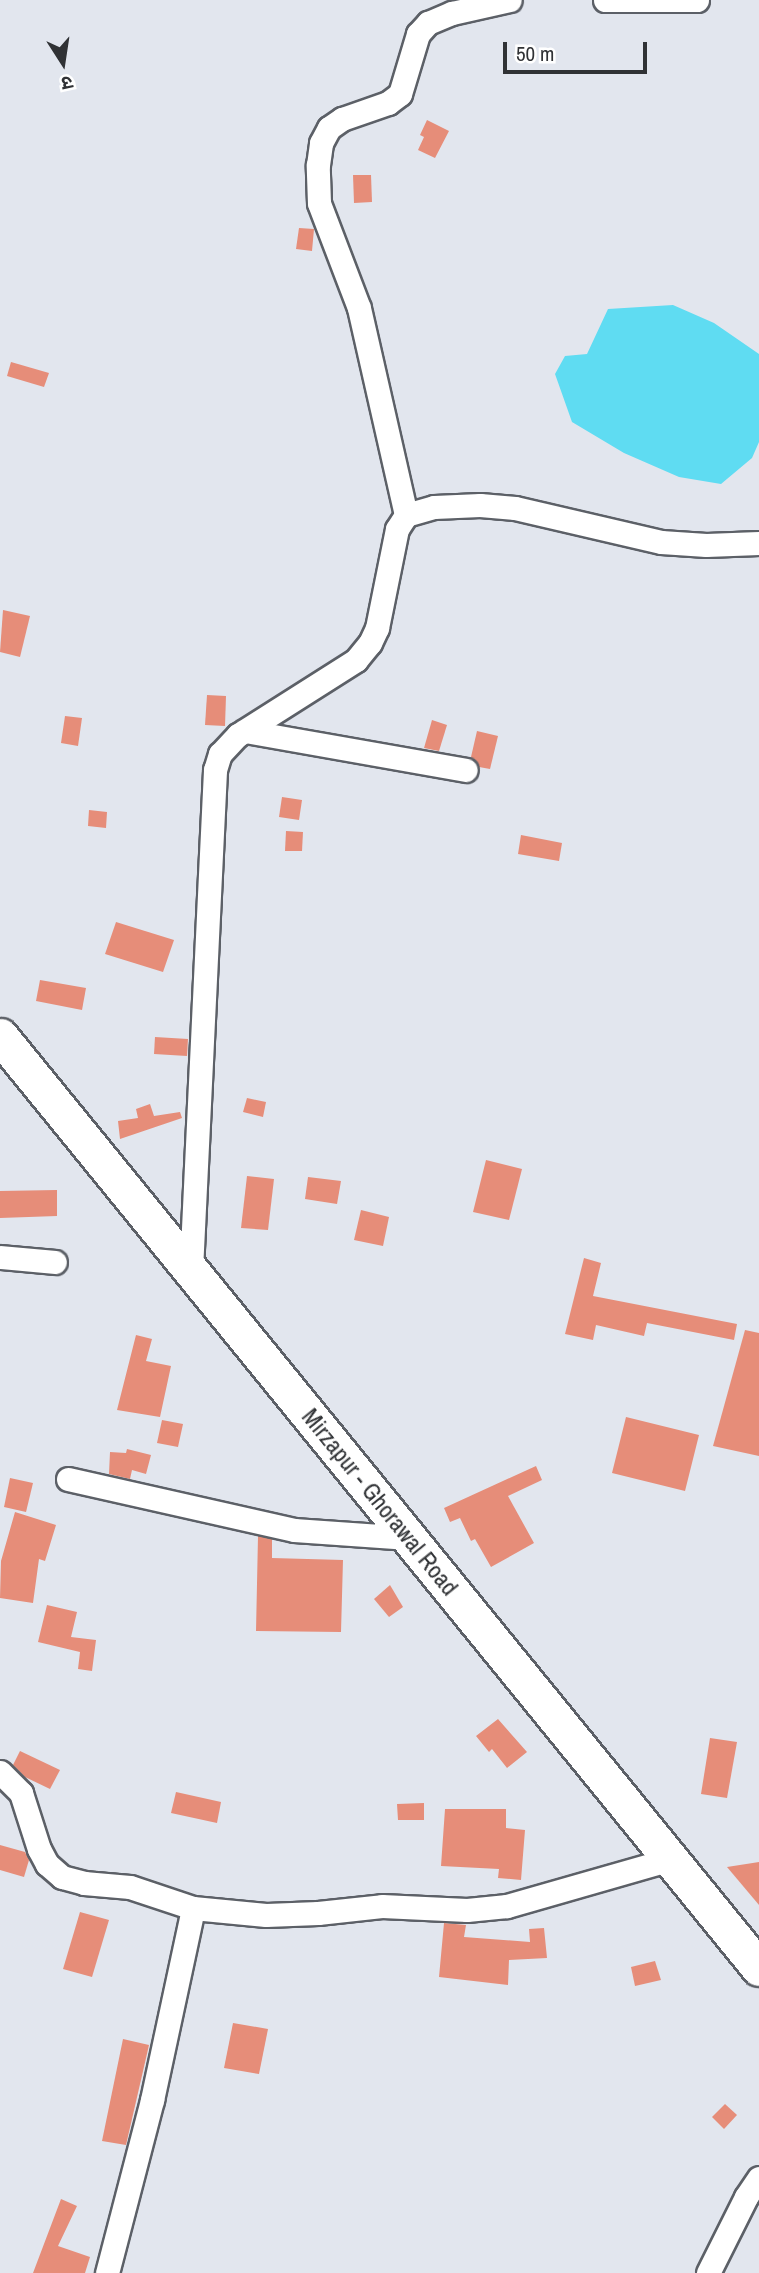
<!DOCTYPE html>
<meta charset="utf-8">
<style>
body{margin:0}
#map{position:relative;width:759px;height:2273px;overflow:hidden;background:#e2e6ee;font-family:"Archivo Narrow","Noto Sans Devanagari",sans-serif}
div>[style]{position:absolute}
[style*='--x']{left:calc(var(--x)*1px);top:calc(var(--y)*1px);width:calc(var(--w)*1px);rotate:calc(var(--a)*1deg)}
.water>*{inset:0;background:#5fdcf2}
.building>*{inset:0;background:#e68d79}
.roads{filter:drop-shadow(2px 0 #5c6067) drop-shadow(-2px 0 #5c6067) drop-shadow(0 2px #5c6067) drop-shadow(0 -2px #5c6067)}
.minor>*{height:23px;margin:-11.5px;padding:0 11.5px;transform-origin:11.5px;border-radius:11.5px;background:#fff}
.primary>*{height:35px;margin:-17.5px;padding:0 17.5px;transform-origin:17.5px;border-radius:17.5px;background:#fff}
span{translate:-50% -50%;white-space:nowrap;text-align:center;line-height:1.15;-webkit-text-stroke:6px #fff;paint-order:stroke}
.street-label{font-size:24px;color:#303235}
.north{position:absolute;left:28px;top:28px;width:70px;height:70px;-webkit-text-stroke:5px #fff;paint-order:stroke;rotate:168deg;font-size:19px;font-weight:700;line-height:28px;text-align:center;color:#303235}
.north::after{content:'';display:block;margin:auto;width:24px;height:32px;background:#303235;clip-path:polygon(50% 0,100% 100%,50% 72%,0 100%)}
.scale{position:absolute;left:503px;top:42px;width:144px;height:32px;box-sizing:border-box;border:4px solid #303235;border-top:0;padding-left:9px;font-size:21px;line-height:24px;white-space:nowrap;color:#303235;-webkit-text-stroke:5px #fff;paint-order:stroke}
</style>
<div id="map">
<div class="water">
<i style="clip-path:polygon(673px 305px,714px 323px,759px 354px,759px 442px,752px 458px,721px 484px,679px 477px,624px 453px,572px 422px,555px 374px,565px 356px,587px 354px,608px 309px)"></i>
</div>
<div class="building">
<i style="clip-path:polygon(427px 120px,449px 131px,435px 158px,418px 150px,424px 137px,420px 135px)"></i>
<i style="clip-path:polygon(353px 175px,371px 175px,372px 202px,354px 203px)"></i>
<i style="clip-path:polygon(299px 228px,314px 229px,312px 251px,296px 249px)"></i>
<i style="clip-path:polygon(11px 362px,49px 373px,44px 387px,7px 376px)"></i>
<i style="clip-path:polygon(3px 610px,30px 616px,20px 657px,0 652px)"></i>
<i style="clip-path:polygon(207px 695px,226px 696px,225px 726px,205px 725px)"></i>
<i style="clip-path:polygon(65px 716px,82px 718px,78px 746px,61px 743px)"></i>
<i style="clip-path:polygon(432px 720px,447px 725px,439px 751px,424px 748px)"></i>
<i style="clip-path:polygon(477px 731px,498px 736px,490px 769px,479px 767px,471px 757px)"></i>
<i style="clip-path:polygon(282px 797px,302px 800px,299px 820px,279px 817px)"></i>
<i style="clip-path:polygon(89px 810px,107px 812px,106px 828px,88px 826px)"></i>
<i style="clip-path:polygon(286px 831px,303px 832px,302px 851px,285px 851px)"></i>
<i style="clip-path:polygon(521px 835px,562px 843px,559px 861px,518px 854px)"></i>
<i style="clip-path:polygon(116px 922px,174px 940px,163px 972px,105px 954px)"></i>
<i style="clip-path:polygon(40px 980px,86px 988px,82px 1010px,36px 1001px)"></i>
<i style="clip-path:polygon(155px 1037px,188px 1039px,187px 1056px,154px 1054px)"></i>
<i style="clip-path:polygon(247px 1098px,266px 1102px,263px 1117px,243px 1112px)"></i>
<i style="clip-path:polygon(150px 1104px,154px 1116px,180px 1112px,182px 1118px,120px 1139px,118px 1121px,138px 1118px,136px 1109px)"></i>
<i style="clip-path:polygon(486px 1160px,522px 1169px,509px 1220px,473px 1212px)"></i>
<i style="clip-path:polygon(247px 1176px,274px 1179px,268px 1230px,241px 1228px)"></i>
<i style="clip-path:polygon(308px 1177px,341px 1181px,337px 1204px,305px 1199px)"></i>
<i style="clip-path:polygon(57px 1190px,57px 1216px,0 1218px,0 1191px)"></i>
<i style="clip-path:polygon(361px 1210px,389px 1217px,383px 1246px,354px 1240px)"></i>
<i style="clip-path:polygon(584px 1258px,601px 1263px,593px 1296px,737px 1324px,734px 1340px,647px 1323px,644px 1336px,596px 1325px,593px 1340px,565px 1334px)"></i>
<i style="clip-path:polygon(745px 1330px,759px 1333px,759px 1456px,713px 1446px)"></i>
<i style="clip-path:polygon(136px 1335px,152px 1339px,146px 1361px,171px 1366px,160px 1417px,117px 1410px)"></i>
<i style="clip-path:polygon(626px 1417px,699px 1435px,685px 1491px,612px 1473px)"></i>
<i style="clip-path:polygon(162px 1420px,183px 1424px,178px 1447px,157px 1443px)"></i>
<i style="clip-path:polygon(127px 1449px,151px 1455px,146px 1474px,132px 1470px,130px 1479px,109px 1474px,110px 1452px,126px 1453px)"></i>
<i style="clip-path:polygon(536px 1466px,542px 1480px,508px 1496px,534px 1543px,491px 1567px,475px 1539px,471px 1541px,460px 1518px,450px 1522px,444px 1508px)"></i>
<i style="clip-path:polygon(10px 1478px,33px 1483px,26px 1512px,4px 1507px)"></i>
<i style="clip-path:polygon(15px 1512px,56px 1525px,45px 1561px,39px 1559px,33px 1603px,0 1598px,1px 1561px)"></i>
<i style="clip-path:polygon(258px 1536px,272px 1539px,272px 1558px,343px 1560px,341px 1632px,256px 1631px)"></i>
<i style="clip-path:polygon(390px 1585px,403px 1607px,389px 1617px,374px 1599px)"></i>
<i style="clip-path:polygon(47px 1605px,77px 1612px,71px 1637px,96px 1640px,92px 1671px,78px 1669px,80px 1652px,38px 1642px)"></i>
<i style="clip-path:polygon(498px 1719px,527px 1752px,507px 1768px,492px 1749px,489px 1752px,476px 1736px)"></i>
<i style="clip-path:polygon(710px 1738px,737px 1742px,727px 1798px,701px 1794px)"></i>
<i style="clip-path:polygon(20px 1751px,60px 1770px,50px 1789px,25px 1777px,13px 1765px)"></i>
<i style="clip-path:polygon(176px 1792px,221px 1802px,217px 1823px,171px 1813px)"></i>
<i style="clip-path:polygon(424px 1803px,424px 1820px,398px 1820px,397px 1804px)"></i>
<i style="clip-path:polygon(445px 1809px,506px 1809px,506px 1828px,525px 1830px,521px 1880px,498px 1878px,499px 1869px,441px 1866px)"></i>
<i style="clip-path:polygon(0 1845px,25px 1852px,29px 1860px,24px 1877px,0 1870px)"></i>
<i style="clip-path:polygon(759px 1862px,759px 1905px,727px 1867px)"></i>
<i style="clip-path:polygon(80px 1912px,109px 1920px,92px 1977px,63px 1969px)"></i>
<i style="clip-path:polygon(444px 1923px,466px 1925px,464px 1937px,530px 1942px,529px 1929px,544px 1928px,547px 1958px,509px 1960px,508px 1985px,439px 1977px)"></i>
<i style="clip-path:polygon(655px 1961px,661px 1980px,635px 1986px,631px 1967px)"></i>
<i style="clip-path:polygon(233px 2023px,268px 2029px,259px 2074px,224px 2068px)"></i>
<i style="clip-path:polygon(123px 2039px,149px 2045px,126px 2145px,102px 2141px)"></i>
<i style="clip-path:polygon(725px 2104px,737px 2115px,724px 2129px,712px 2117px)"></i>
<i style="clip-path:polygon(61px 2199px,77px 2206px,58px 2246px,90px 2257px,85px 2273px,33px 2273px)"></i>
</div>
<div class="roads">
<div class="minor">
<i style="--x:605;--y:0;--w:92;--a:0"></i>
<i style="--x:406;--y:515;--w:212;--a:-102.8"></i>
<i style="--x:359;--y:308;--w:112;--a:-110.9"></i>
<i style="--x:319;--y:203;--w:38;--a:-92"></i>
<i style="--x:318;--y:165;--w:22;--a:-82"></i>
<i style="--x:321;--y:143;--w:17;--a:-62"></i>
<i style="--x:329;--y:128;--w:16;--a:-35"></i>
<i style="--x:342;--y:119;--w:49;--a:-19.2"></i>
<i style="--x:388;--y:103;--w:15;--a:-37"></i>
<i style="--x:400;--y:94;--w:63;--a:-73.3"></i>
<i style="--x:418;--y:34;--w:15;--a:-48"></i>
<i style="--x:428;--y:23;--w:26;--a:-23"></i>
<i style="--x:452;--y:13;--w:59;--a:-12.6"></i>
<i style="--x:245;--y:731;--w:224;--a:10"></i>
<i style="--x:0;--y:1257;--w:55;--a:5.2"></i>
<i style="--x:191;--y:1270;--w:501;--a:-87.25"></i>
<i style="--x:215;--y:770;--w:17;--a:-73"></i>
<i style="--x:220;--y:754;--w:26;--a:-47"></i>
<i style="--x:238;--y:735;--w:140;--a:-32.4"></i>
<i style="--x:356;--y:660;--w:22;--a:-51"></i>
<i style="--x:370;--y:643;--w:17;--a:-65"></i>
<i style="--x:377;--y:628;--w:101;--a:-78.6"></i>
<i style="--x:397;--y:529;--w:17;--a:-57"></i>
<i style="--x:406;--y:515;--w:29;--a:-16"></i>
<i style="--x:434;--y:507;--w:46;--a:-2.5"></i>
<i style="--x:480;--y:505;--w:35;--a:5"></i>
<i style="--x:515;--y:508;--w:150;--a:13.1"></i>
<i style="--x:661;--y:542;--w:45;--a:3.8"></i>
<i style="--x:706;--y:545;--w:53;--a:-2.2"></i>
<i style="--x:68;--y:1479;--w:232;--a:12.7"></i>
<i style="--x:294;--y:1530;--w:115;--a:4"></i>
<i style="--x:0;--y:1772;--w:30;--a:45"></i>
<i style="--x:21;--y:1793;--w:59;--a:72.2"></i>
<i style="--x:39;--y:1849;--w:17;--a:62"></i>
<i style="--x:47;--y:1864;--w:20;--a:41"></i>
<i style="--x:62;--y:1877;--w:23;--a:15"></i>
<i style="--x:84;--y:1883;--w:46;--a:5"></i>
<i style="--x:130;--y:1887;--w:66;--a:18.4"></i>
<i style="--x:193;--y:1908;--w:73;--a:5.5"></i>
<i style="--x:266;--y:1915;--w:52;--a:-2.2"></i>
<i style="--x:318;--y:1913;--w:64;--a:-6.2"></i>
<i style="--x:382;--y:1906;--w:85;--a:2.7"></i>
<i style="--x:467;--y:1910;--w:40;--a:-5.7"></i>
<i style="--x:507;--y:1906;--w:171;--a:-16"></i>
<i style="--x:107;--y:2273;--w:179;--a:-75.4"></i>
<i style="--x:152;--y:2100;--w:196;--a:-77.9"></i>
<i style="--x:708;--y:2273;--w:85;--a:-63.4"></i>
<i style="--x:746;--y:2197;--w:23;--a:-56"></i>
</div>
<div class="primary">
<i style="--x:0;--y:1036;--w:1202;--a:50.84"></i>
</div>
</div>
<div class="street-label">
<span style="left:380px;top:1502px;rotate:51deg">Mirzapur - Ghorawal Road</span>
</div>
<div class="north">उ</div>
<div class="scale">50 m</div>
</div>
